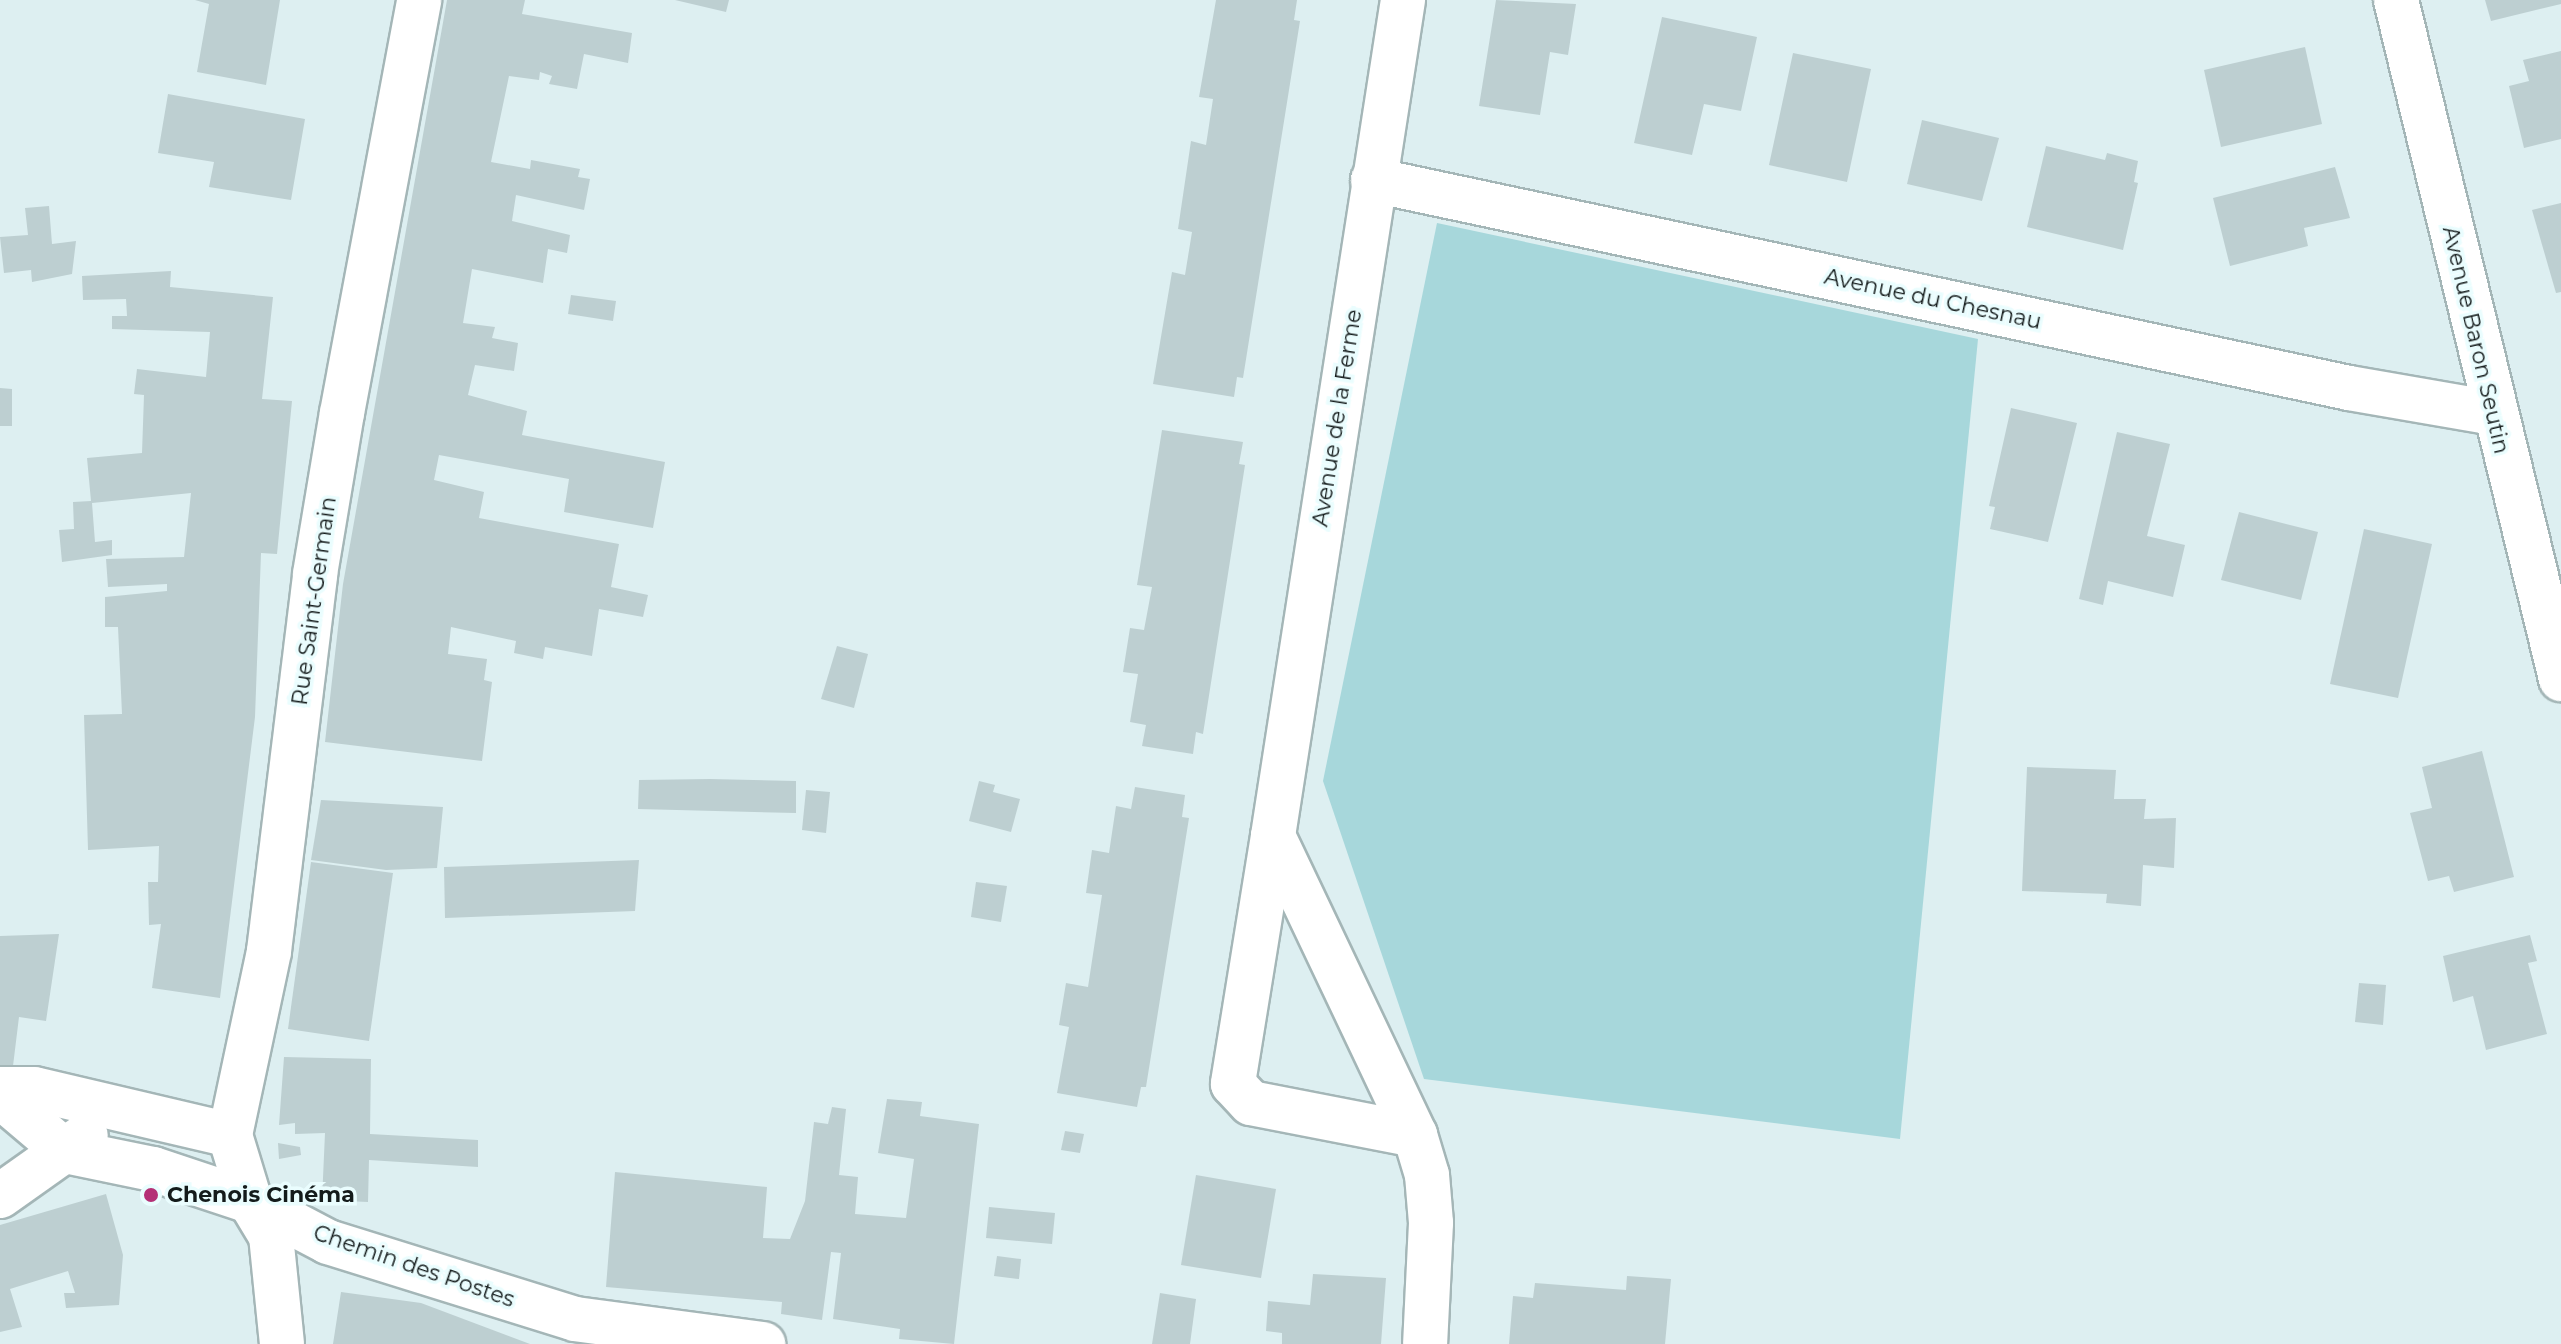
<!DOCTYPE html>
<meta charset="utf-8">
<style>
body{margin:0}
#map{position:relative;width:2561px;height:1344px;overflow:hidden;background:#ddeff1;font-family:Montserrat,sans-serif}
div>[style]{position:absolute}
[style*='--x']{left:calc(var(--x)*1px);top:calc(var(--y)*1px);width:calc(var(--w)*1px);rotate:calc(var(--a)*1deg)}
.green>*{inset:0;background:#a7d7db}
.building>*{inset:0;background:#bdcfd1}
.roads{filter:drop-shadow(2px 0 #a4b6b7) drop-shadow(-2px 0 #a4b6b7) drop-shadow(0 2px #a4b6b7) drop-shadow(0 -2px #a4b6b7)}
.street>*{height:44px;margin:-22px;padding:0 22px;transform-origin:22px;border-radius:22px;background:#fff}
.dots>*{width:22px;height:22px;translate:-50% -50%;box-sizing:border-box;border:4px solid #eafdfe;border-radius:50%}
span{translate:-50% -50%;white-space:nowrap;text-align:center;line-height:1.15;-webkit-text-stroke:7px #eafdfe;paint-order:stroke}
.street-label{font-size:22px;color:#141b1b}
.poi-label{font-size:22px;color:#141b1b;font-weight:700}
.left{translate:0 -50%;text-align:left}
</style>
<div id="map">
<div class="green">
<i style="clip-path:polygon(1437px 223px,1978px 339px,1900px 1139px,1424px 1079px,1323px 781px)"></i>
</div>
<div class="building">
<i style="clip-path:polygon(195px 0,280px 0,266px 85px,197px 72px,209px 4px)"></i>
<i style="clip-path:polygon(447px 0,525px 0,522px 14px,632px 33px,628px 63px,584px 54px,577px 89px,549px 84px,552px 76px,540px 72px,539px 80px,509px 76px,491px 162px,530px 169px,531px 160px,580px 169px,578px 177px,590px 179px,584px 210px,516px 195px,512px 221px,570px 235px,567px 253px,548px 249px,543px 283px,472px 269px,463px 323px,495px 327px,492px 338px,518px 343px,514px 371px,475px 365px,468px 395px,527px 411px,522px 435px,665px 462px,653px 528px,564px 512px,569px 479px,439px 455px,434px 480px,484px 492px,479px 518px,619px 544px,611px 587px,648px 595px,643px 617px,599px 609px,592px 656px,545px 647px,543px 659px,514px 653px,516px 641px,451px 627px,448px 654px,487px 659px,484px 680px,492px 682px,482px 761px,325px 742px,343px 584px)"></i>
<i style="clip-path:polygon(675px 0,729px 0,726px 12px)"></i>
<i style="clip-path:polygon(1216px 0,1297px 0,1294px 20px,1300px 21px,1243px 378px,1237px 377px,1234px 397px,1153px 384px,1172px 272px,1185px 275px,1192px 232px,1178px 229px,1191px 141px,1206px 145px,1213px 99px,1199px 97px)"></i>
<i style="clip-path:polygon(1496px 0,1576px 4px,1568px 55px,1550px 52px,1540px 115px,1479px 106px)"></i>
<i style="clip-path:polygon(2485px 0,2561px 0,2561px 4px,2491px 21px)"></i>
<i style="clip-path:polygon(1662px 17px,1757px 37px,1741px 111px,1704px 104px,1692px 155px,1634px 143px)"></i>
<i style="clip-path:polygon(2305px 47px,2322px 124px,2221px 147px,2204px 70px)"></i>
<i style="clip-path:polygon(2561px 51px,2561px 139px,2524px 148px,2509px 86px,2529px 81px,2523px 60px)"></i>
<i style="clip-path:polygon(1793px 53px,1871px 69px,1847px 182px,1769px 165px)"></i>
<i style="clip-path:polygon(168px 94px,305px 119px,291px 200px,209px 187px,214px 162px,158px 153px)"></i>
<i style="clip-path:polygon(1922px 120px,1999px 138px,1982px 201px,1907px 184px)"></i>
<i style="clip-path:polygon(2046px 146px,2105px 160px,2107px 153px,2138px 161px,2134px 182px,2138px 183px,2123px 250px,2027px 227px)"></i>
<i style="clip-path:polygon(2335px 167px,2350px 218px,2304px 228px,2308px 246px,2230px 266px,2213px 198px)"></i>
<i style="clip-path:polygon(2561px 203px,2561px 292px,2556px 293px,2532px 210px)"></i>
<i style="clip-path:polygon(49px 206px,52px 244px,76px 241px,72px 274px,32px 282px,31px 270px,4px 273px,0 237px,28px 235px,25px 208px)"></i>
<i style="clip-path:polygon(171px 271px,170px 287px,273px 297px,262px 399px,292px 401px,277px 554px,261px 553px,255px 717px,220px 998px,152px 988px,161px 924px,149px 925px,148px 882px,158px 882px,159px 846px,88px 850px,84px 715px,122px 714px,118px 627px,105px 627px,105px 597px,167px 591px,167px 584px,108px 587px,106px 559px,184px 557px,191px 493px,92px 503px,95px 542px,112px 540px,112px 555px,62px 562px,59px 530px,74px 529px,73px 502px,91px 501px,87px 458px,142px 453px,144px 395px,134px 394px,137px 369px,206px 377px,210px 332px,112px 329px,112px 316px,127px 316px,126px 299px,83px 300px,82px 276px)"></i>
<i style="clip-path:polygon(571px 295px,616px 301px,613px 321px,568px 314px)"></i>
<i style="clip-path:polygon(0 388px,12px 389px,12px 426px,0 426px)"></i>
<i style="clip-path:polygon(2011px 408px,2077px 423px,2048px 542px,1990px 529px,1995px 507px,1989px 506px)"></i>
<i style="clip-path:polygon(1162px 430px,1243px 442px,1239px 464px,1245px 465px,1203px 734px,1196px 732px,1193px 754px,1142px 746px,1146px 725px,1130px 722px,1138px 674px,1123px 672px,1130px 628px,1144px 630px,1152px 587px,1137px 585px)"></i>
<i style="clip-path:polygon(2117px 432px,2170px 444px,2147px 536px,2185px 545px,2173px 597px,2108px 581px,2103px 605px,2079px 599px)"></i>
<i style="clip-path:polygon(2239px 512px,2318px 532px,2301px 600px,2221px 580px)"></i>
<i style="clip-path:polygon(2364px 529px,2432px 544px,2398px 698px,2330px 684px)"></i>
<i style="clip-path:polygon(837px 646px,868px 654px,854px 708px,821px 699px)"></i>
<i style="clip-path:polygon(2482px 751px,2514px 877px,2454px 892px,2449px 876px,2428px 881px,2410px 813px,2432px 808px,2422px 767px)"></i>
<i style="clip-path:polygon(2027px 767px,2116px 770px,2114px 799px,2146px 799px,2144px 819px,2176px 818px,2174px 868px,2143px 865px,2141px 906px,2106px 903px,2107px 894px,2022px 891px)"></i>
<i style="clip-path:polygon(710px 779px,796px 781px,796px 813px,638px 809px,639px 780px)"></i>
<i style="clip-path:polygon(979px 781px,995px 785px,993px 792px,1020px 799px,1011px 832px,969px 821px)"></i>
<i style="clip-path:polygon(1135px 787px,1185px 795px,1182px 817px,1189px 818px,1146px 1087px,1141px 1087px,1137px 1107px,1057px 1093px,1069px 1027px,1059px 1025px,1066px 983px,1088px 987px,1102px 895px,1086px 893px,1092px 850px,1109px 853px,1116px 806px,1131px 809px)"></i>
<i style="clip-path:polygon(806px 790px,830px 792px,826px 833px,802px 830px)"></i>
<i style="clip-path:polygon(321px 800px,443px 807px,437px 868px,386px 870px,311px 860px)"></i>
<i style="clip-path:polygon(639px 860px,635px 911px,445px 918px,444px 867px)"></i>
<i style="clip-path:polygon(311px 862px,393px 873px,369px 1041px,288px 1029px)"></i>
<i style="clip-path:polygon(976px 882px,1007px 886px,1001px 922px,971px 917px)"></i>
<i style="clip-path:polygon(59px 934px,46px 1021px,19px 1017px,13px 1066px,0 1065px,0 936px)"></i>
<i style="clip-path:polygon(2530px 935px,2537px 961px,2528px 963px,2547px 1034px,2486px 1050px,2473px 996px,2453px 1002px,2443px 956px)"></i>
<i style="clip-path:polygon(2359px 983px,2386px 985px,2383px 1025px,2355px 1022px)"></i>
<i style="clip-path:polygon(284px 1057px,371px 1059px,370px 1134px,478px 1140px,478px 1167px,369px 1160px,368px 1202px,322px 1200px,325px 1133px,295px 1134px,295px 1123px,279px 1125px)"></i>
<i style="clip-path:polygon(887px 1099px,922px 1102px,920px 1116px,979px 1124px,954px 1344px,899px 1339px,900px 1329px,833px 1319px,841px 1253px,831px 1252px,822px 1320px,781px 1314px,782px 1302px,606px 1287px,615px 1172px,767px 1187px,763px 1238px,790px 1239px,805px 1201px,814px 1122px,828px 1124px,832px 1107px,846px 1109px,839px 1175px,858px 1177px,855px 1214px,906px 1218px,914px 1159px,878px 1153px)"></i>
<i style="clip-path:polygon(1065px 1131px,1084px 1134px,1080px 1153px,1061px 1150px)"></i>
<i style="clip-path:polygon(278px 1143px,300px 1147px,301px 1155px,279px 1159px)"></i>
<i style="clip-path:polygon(1196px 1175px,1276px 1189px,1261px 1278px,1181px 1265px)"></i>
<i style="clip-path:polygon(106px 1194px,123px 1255px,119px 1305px,66px 1308px,64px 1293px,75px 1293px,68px 1271px,10px 1289px,22px 1327px,0 1332px,0 1225px)"></i>
<i style="clip-path:polygon(989px 1207px,1055px 1213px,1052px 1244px,986px 1238px)"></i>
<i style="clip-path:polygon(997px 1256px,1021px 1259px,1019px 1279px,994px 1276px)"></i>
<i style="clip-path:polygon(1313px 1274px,1386px 1278px,1381px 1344px,1282px 1344px,1282px 1333px,1266px 1331px,1268px 1301px,1310px 1305px)"></i>
<i style="clip-path:polygon(1627px 1276px,1671px 1279px,1665px 1344px,1509px 1344px,1513px 1296px,1533px 1298px,1535px 1283px,1626px 1290px)"></i>
<i style="clip-path:polygon(341px 1292px,421px 1303px,530px 1344px,333px 1344px)"></i>
<i style="clip-path:polygon(1160px 1293px,1196px 1299px,1190px 1344px,1152px 1344px)"></i>
</div>
<div class="roads">
<div class="street">
<i style="--x:1403;--y:0;--w:846;--a:98.84"></i>
<i style="--x:1273;--y:836;--w:331;--a:64.6"></i>
<i style="--x:1415;--y:1135;--w:42;--a:73.3"></i>
<i style="--x:1427;--y:1175;--w:48;--a:85.2"></i>
<i style="--x:1431;--y:1223;--w:121;--a:92.8"></i>
<i style="--x:2396;--y:0;--w:699;--a:76.34"></i>
<i style="--x:1373;--y:180;--w:998;--a:12.03"></i>
<i style="--x:2349;--y:388;--w:146;--a:9.8"></i>
<i style="--x:1273;--y:836;--w:251;--a:99.2"></i>
<i style="--x:1233;--y:1084;--w:26;--a:47"></i>
<i style="--x:1251;--y:1103;--w:167;--a:11"></i>
<i style="--x:0;--y:1089;--w:34;--a:0"></i>
<i style="--x:34;--y:1089;--w:201;--a:13.2"></i>
<i style="--x:0;--y:1096;--w:85;--a:40.2"></i>
<i style="--x:65;--y:1151;--w:90;--a:11.6"></i>
<i style="--x:153;--y:1169;--w:102;--a:18.3"></i>
<i style="--x:250;--y:1201;--w:88;--a:27.7"></i>
<i style="--x:328;--y:1242;--w:259;--a:17.3"></i>
<i style="--x:575;--y:1319;--w:190;--a:7.6"></i>
<i style="--x:0;--y:1196;--w:105;--a:-35.3"></i>
<i style="--x:282;--y:1344;--w:109;--a:-95.8"></i>
<i style="--x:271;--y:1236;--w:41;--a:-121"></i>
<i style="--x:250;--y:1201;--w:69;--a:-106.9"></i>
<i style="--x:230;--y:1135;--w:188;--a:-78"></i>
<i style="--x:269;--y:951;--w:380;--a:-83"></i>
<i style="--x:315;--y:574;--w:163;--a:-80.5"></i>
<i style="--x:342;--y:413;--w:420;--a:-79.4"></i>
</div>
</div>
<div class="dots">
<i style="left:151px;top:1195px;background:#b43076"></i>
</div>
<div class="street-label">
<span style="left:1933px;top:299px;rotate:12deg">Avenue du Chesnau</span>
<span style="left:2476px;top:340px;rotate:77deg">Avenue Baron Seutin</span>
<span style="left:1337px;top:418px;rotate:-81deg">Avenue de la Ferme</span>
<span style="left:314px;top:601px;rotate:-82deg">Rue Saint-Germain</span>
<span style="left:414px;top:1266px;rotate:19deg">Chemin des Postes</span>
</div>
<div class="poi-label">
<span class="left" style="left:167px;top:1195px">Chenois Cinéma</span>
</div>
</div>
